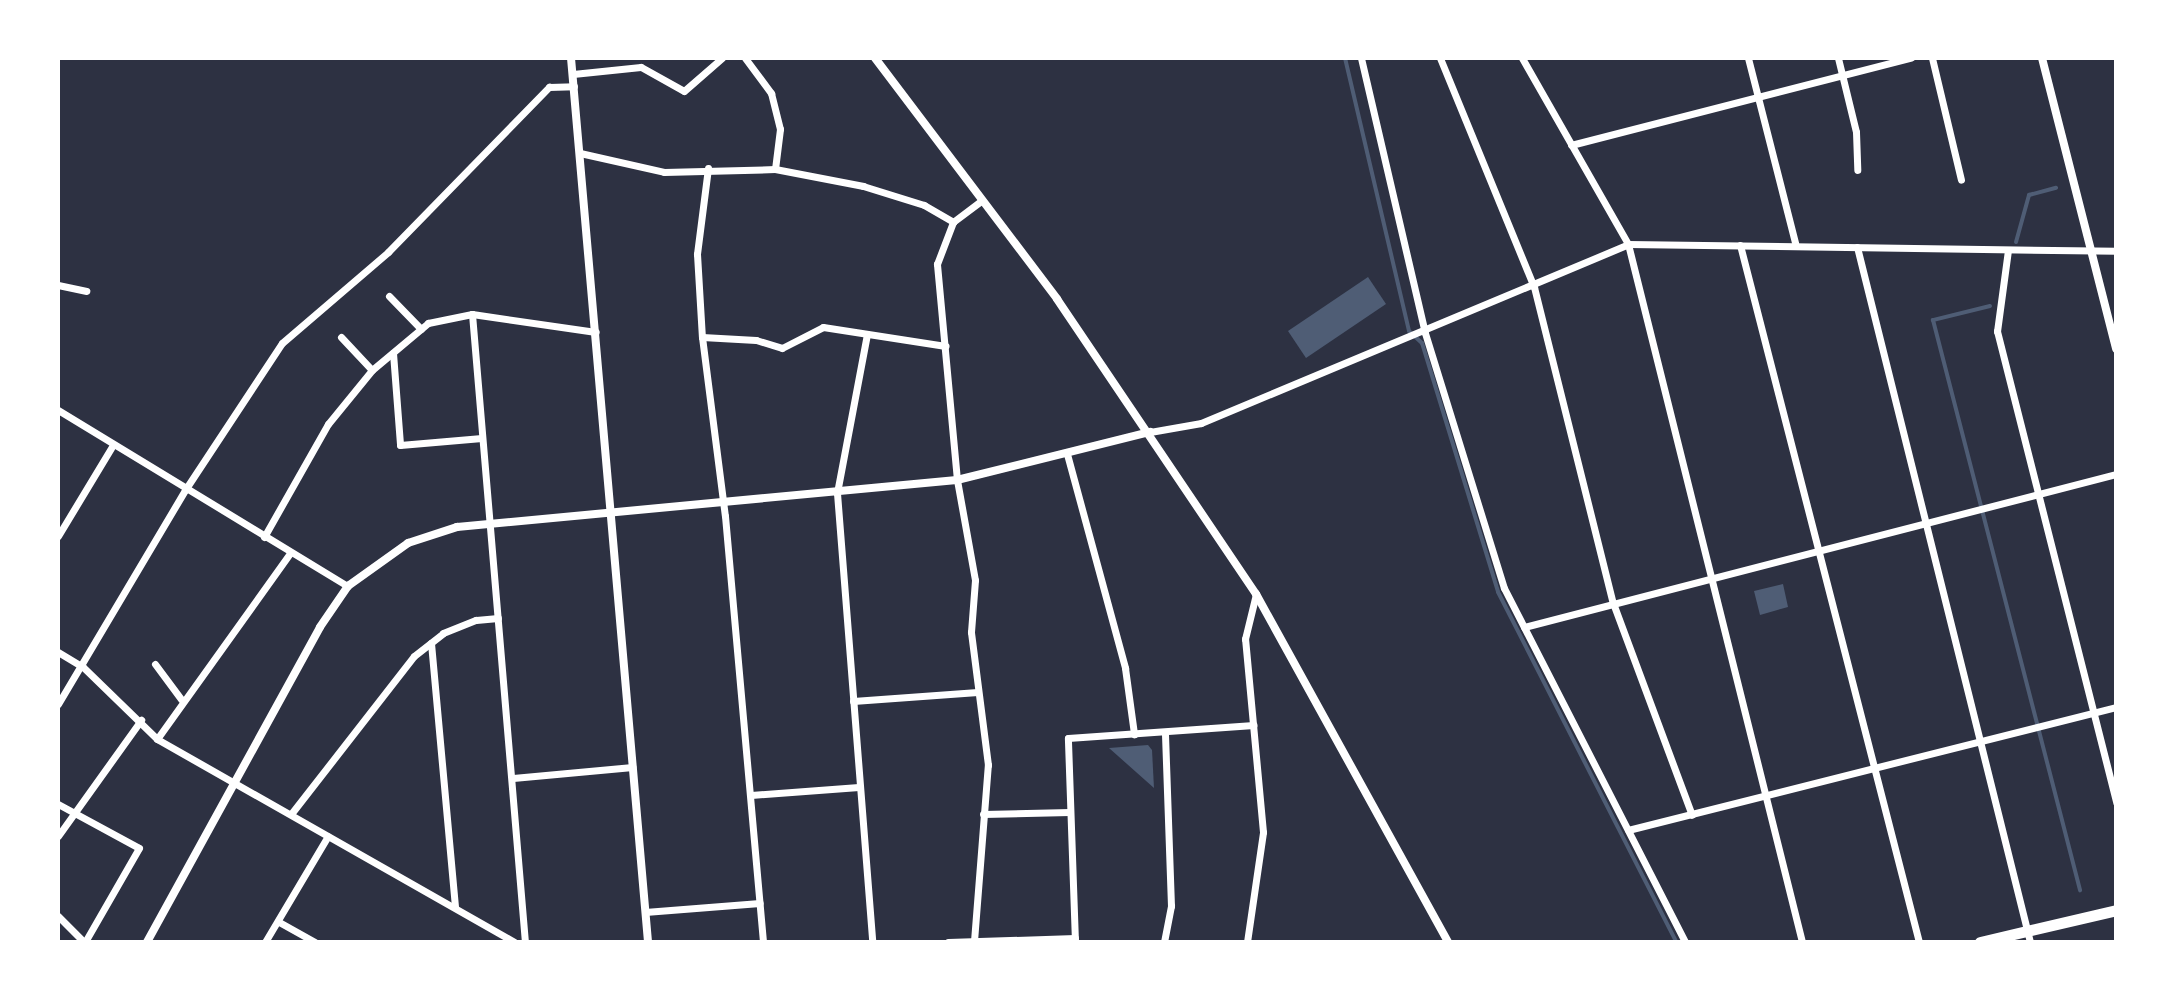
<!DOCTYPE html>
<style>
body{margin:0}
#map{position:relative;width:2174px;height:1000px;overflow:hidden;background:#2d3142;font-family:Mulish,sans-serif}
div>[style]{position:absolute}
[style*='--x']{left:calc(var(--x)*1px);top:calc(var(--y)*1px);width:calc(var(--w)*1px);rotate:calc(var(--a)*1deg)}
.water>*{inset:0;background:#4f5d75}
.stream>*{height:4px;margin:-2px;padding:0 2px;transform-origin:2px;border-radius:2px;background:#4f5d75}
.minor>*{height:7px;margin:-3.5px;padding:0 3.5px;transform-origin:3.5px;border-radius:3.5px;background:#fff}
.tertiary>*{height:8px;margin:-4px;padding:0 4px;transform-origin:4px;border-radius:4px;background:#fff}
.primary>*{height:11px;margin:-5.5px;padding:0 5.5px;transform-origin:5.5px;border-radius:5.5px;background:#fff}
span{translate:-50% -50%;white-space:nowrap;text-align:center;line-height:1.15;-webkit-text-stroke:8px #fff;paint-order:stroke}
.frame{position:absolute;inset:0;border:60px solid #fff;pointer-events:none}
</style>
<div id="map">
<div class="water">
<i style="clip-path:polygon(1368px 277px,1386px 304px,1306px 358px,1288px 331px)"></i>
<i style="clip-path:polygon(1783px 584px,1788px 607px,1760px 615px,1754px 591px)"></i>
<i style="clip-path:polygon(1148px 745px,1152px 750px,1154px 788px,1109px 748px)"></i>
</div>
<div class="stream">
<i style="--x:1345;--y:58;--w:280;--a:76.8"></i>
<i style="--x:1409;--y:331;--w:18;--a:43"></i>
<i style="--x:1422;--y:343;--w:260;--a:73"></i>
<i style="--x:1498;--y:592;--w:393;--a:63"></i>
<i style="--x:2016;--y:242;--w:49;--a:-74.5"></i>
<i style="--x:2029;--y:195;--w:28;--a:-15"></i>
<i style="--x:1990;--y:306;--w:59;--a:166.2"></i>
<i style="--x:1933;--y:320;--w:589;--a:75.54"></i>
</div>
<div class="minor">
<i style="--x:745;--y:58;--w:44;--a:53.4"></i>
<i style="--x:771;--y:93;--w:37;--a:76"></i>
<i style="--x:780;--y:129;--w:40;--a:97.1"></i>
<i style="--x:1361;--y:58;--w:282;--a:76.9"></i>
<i style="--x:1425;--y:333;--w:267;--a:72.8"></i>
<i style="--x:1504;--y:588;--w:398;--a:62.9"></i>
<i style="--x:1440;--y:58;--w:248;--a:67.7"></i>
<i style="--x:1534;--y:287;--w:326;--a:76"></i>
<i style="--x:1613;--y:603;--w:226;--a:69.6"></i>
<i style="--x:1522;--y:58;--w:214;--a:60.3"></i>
<i style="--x:1628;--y:244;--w:719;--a:76"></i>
<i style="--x:1748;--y:58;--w:191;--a:75.7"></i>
<i style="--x:1838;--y:58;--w:76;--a:76.3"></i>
<i style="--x:1856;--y:132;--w:38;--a:88"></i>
<i style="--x:1932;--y:58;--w:125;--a:76.6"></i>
<i style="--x:573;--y:74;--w:68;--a:-5.9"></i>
<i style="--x:641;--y:67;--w:49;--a:29.2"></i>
<i style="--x:684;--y:91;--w:50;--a:-41"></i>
<i style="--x:1571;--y:145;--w:351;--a:-14.4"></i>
<i style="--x:580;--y:153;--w:86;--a:12.7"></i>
<i style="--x:664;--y:172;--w:111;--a:-1.5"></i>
<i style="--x:775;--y:169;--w:90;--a:10.9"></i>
<i style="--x:863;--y:186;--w:64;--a:17.3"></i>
<i style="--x:924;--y:205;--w:34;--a:30"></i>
<i style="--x:708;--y:168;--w:87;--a:97.3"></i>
<i style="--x:697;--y:254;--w:83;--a:86.6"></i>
<i style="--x:702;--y:337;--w:180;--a:82.7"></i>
<i style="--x:725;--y:516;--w:428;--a:84.9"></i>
<i style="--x:1740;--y:245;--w:720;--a:75.6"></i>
<i style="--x:1857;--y:247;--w:716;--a:76.02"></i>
<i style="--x:2008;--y:250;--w:82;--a:97.7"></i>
<i style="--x:1997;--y:331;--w:487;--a:75.8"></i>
<i style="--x:58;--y:285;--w:29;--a:12"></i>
<i style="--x:389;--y:296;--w:46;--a:45.9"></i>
<i style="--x:472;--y:314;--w:630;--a:85.18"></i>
<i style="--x:867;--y:334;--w:162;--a:100.7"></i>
<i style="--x:837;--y:493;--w:450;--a:85.5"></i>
<i style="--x:341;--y:337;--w:45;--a:46.8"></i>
<i style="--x:702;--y:337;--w:54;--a:3.2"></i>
<i style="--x:756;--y:340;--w:27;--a:17"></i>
<i style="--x:782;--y:348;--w:46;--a:-27.1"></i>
<i style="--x:823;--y:327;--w:124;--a:8.8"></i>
<i style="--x:393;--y:353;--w:92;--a:85.6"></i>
<i style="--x:400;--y:445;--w:82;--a:-4.9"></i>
<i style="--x:58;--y:410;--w:339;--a:31.3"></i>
<i style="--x:1150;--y:432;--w:52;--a:-10"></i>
<i style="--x:1201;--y:423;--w:463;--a:-22.7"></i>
<i style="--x:1628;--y:244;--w:488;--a:0.8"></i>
<i style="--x:1067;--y:454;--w:222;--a:74.8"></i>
<i style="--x:1125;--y:668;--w:67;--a:82.2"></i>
<i style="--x:58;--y:536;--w:106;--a:-58.9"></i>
<i style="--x:264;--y:537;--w:130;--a:-60.5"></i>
<i style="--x:328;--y:424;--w:70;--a:-50.8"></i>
<i style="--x:372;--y:370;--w:73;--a:-40"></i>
<i style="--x:428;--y:323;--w:45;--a:-11.6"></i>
<i style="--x:472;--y:314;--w:125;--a:8.3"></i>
<i style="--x:1524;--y:627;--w:611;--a:-14.49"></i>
<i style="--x:431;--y:643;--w:265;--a:84.8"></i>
<i style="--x:58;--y:652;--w:29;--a:31"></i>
<i style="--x:83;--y:667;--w:103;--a:44.2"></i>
<i style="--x:157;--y:739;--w:411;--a:29.6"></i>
<i style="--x:155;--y:664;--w:44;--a:53.4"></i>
<i style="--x:853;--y:701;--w:125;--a:-4.1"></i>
<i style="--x:58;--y:704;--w:249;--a:-59.3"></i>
<i style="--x:185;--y:490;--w:176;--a:-56.6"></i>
<i style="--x:282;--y:343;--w:140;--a:-40.6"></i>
<i style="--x:388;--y:252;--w:231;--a:-45.7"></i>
<i style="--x:549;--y:87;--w:25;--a:-2"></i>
<i style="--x:157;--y:739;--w:229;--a:-54.4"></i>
<i style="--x:513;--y:778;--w:120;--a:-5.3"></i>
<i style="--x:751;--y:795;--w:108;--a:-4.2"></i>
<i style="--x:58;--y:804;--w:92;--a:28.5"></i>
<i style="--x:139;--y:848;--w:108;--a:119.9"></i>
<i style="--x:291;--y:814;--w:200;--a:-52.1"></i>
<i style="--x:414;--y:656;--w:37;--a:-38"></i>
<i style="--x:443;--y:633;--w:35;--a:-22"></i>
<i style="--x:476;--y:620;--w:22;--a:-5"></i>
<i style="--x:983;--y:814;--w:87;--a:-1.3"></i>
<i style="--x:1628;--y:830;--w:503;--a:-14.15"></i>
<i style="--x:58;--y:836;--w:143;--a:-54.4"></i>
<i style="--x:645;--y:912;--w:115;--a:-4.5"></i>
<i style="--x:58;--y:916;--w:37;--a:45"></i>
<i style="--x:279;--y:922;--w:41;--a:29.1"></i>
<i style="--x:974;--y:941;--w:177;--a:-85.5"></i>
<i style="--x:988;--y:765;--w:134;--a:-97.3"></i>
<i style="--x:971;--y:632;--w:52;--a:-85.6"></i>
<i style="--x:975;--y:580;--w:102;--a:-100.2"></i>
<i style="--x:957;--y:480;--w:217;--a:-95.3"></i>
<i style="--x:937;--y:264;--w:45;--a:-69.1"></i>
<i style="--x:953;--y:222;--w:36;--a:-37"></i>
<i style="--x:265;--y:942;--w:123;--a:-59.3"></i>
<i style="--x:948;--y:942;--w:127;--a:-1.8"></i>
<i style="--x:1075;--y:942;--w:204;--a:-92"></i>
<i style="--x:1068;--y:738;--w:186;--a:-4"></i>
<i style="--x:1164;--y:942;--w:37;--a:-79"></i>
<i style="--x:1171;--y:906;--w:174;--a:-92"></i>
<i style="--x:1247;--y:942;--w:111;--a:-81.7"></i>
<i style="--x:1263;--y:832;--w:194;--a:-95.3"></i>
<i style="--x:1245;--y:639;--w:46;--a:-76.3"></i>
</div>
<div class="tertiary">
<i style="--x:571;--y:58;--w:887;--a:85.02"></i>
<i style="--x:875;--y:58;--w:302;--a:52.9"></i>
<i style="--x:1057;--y:299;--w:356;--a:56"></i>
<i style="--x:1256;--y:594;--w:397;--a:61.1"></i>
<i style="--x:2042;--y:58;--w:300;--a:75.7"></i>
<i style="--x:147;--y:942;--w:359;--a:-61.2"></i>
<i style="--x:320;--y:627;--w:50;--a:-55.7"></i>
<i style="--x:348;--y:586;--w:74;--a:-35.6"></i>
<i style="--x:408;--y:543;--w:52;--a:-18.1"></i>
<i style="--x:457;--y:527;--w:502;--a:-5.37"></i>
<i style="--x:957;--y:480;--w:199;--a:-14"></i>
</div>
<div class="primary">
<i style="--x:1980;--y:942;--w:140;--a:-13.2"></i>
</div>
<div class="frame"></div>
</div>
